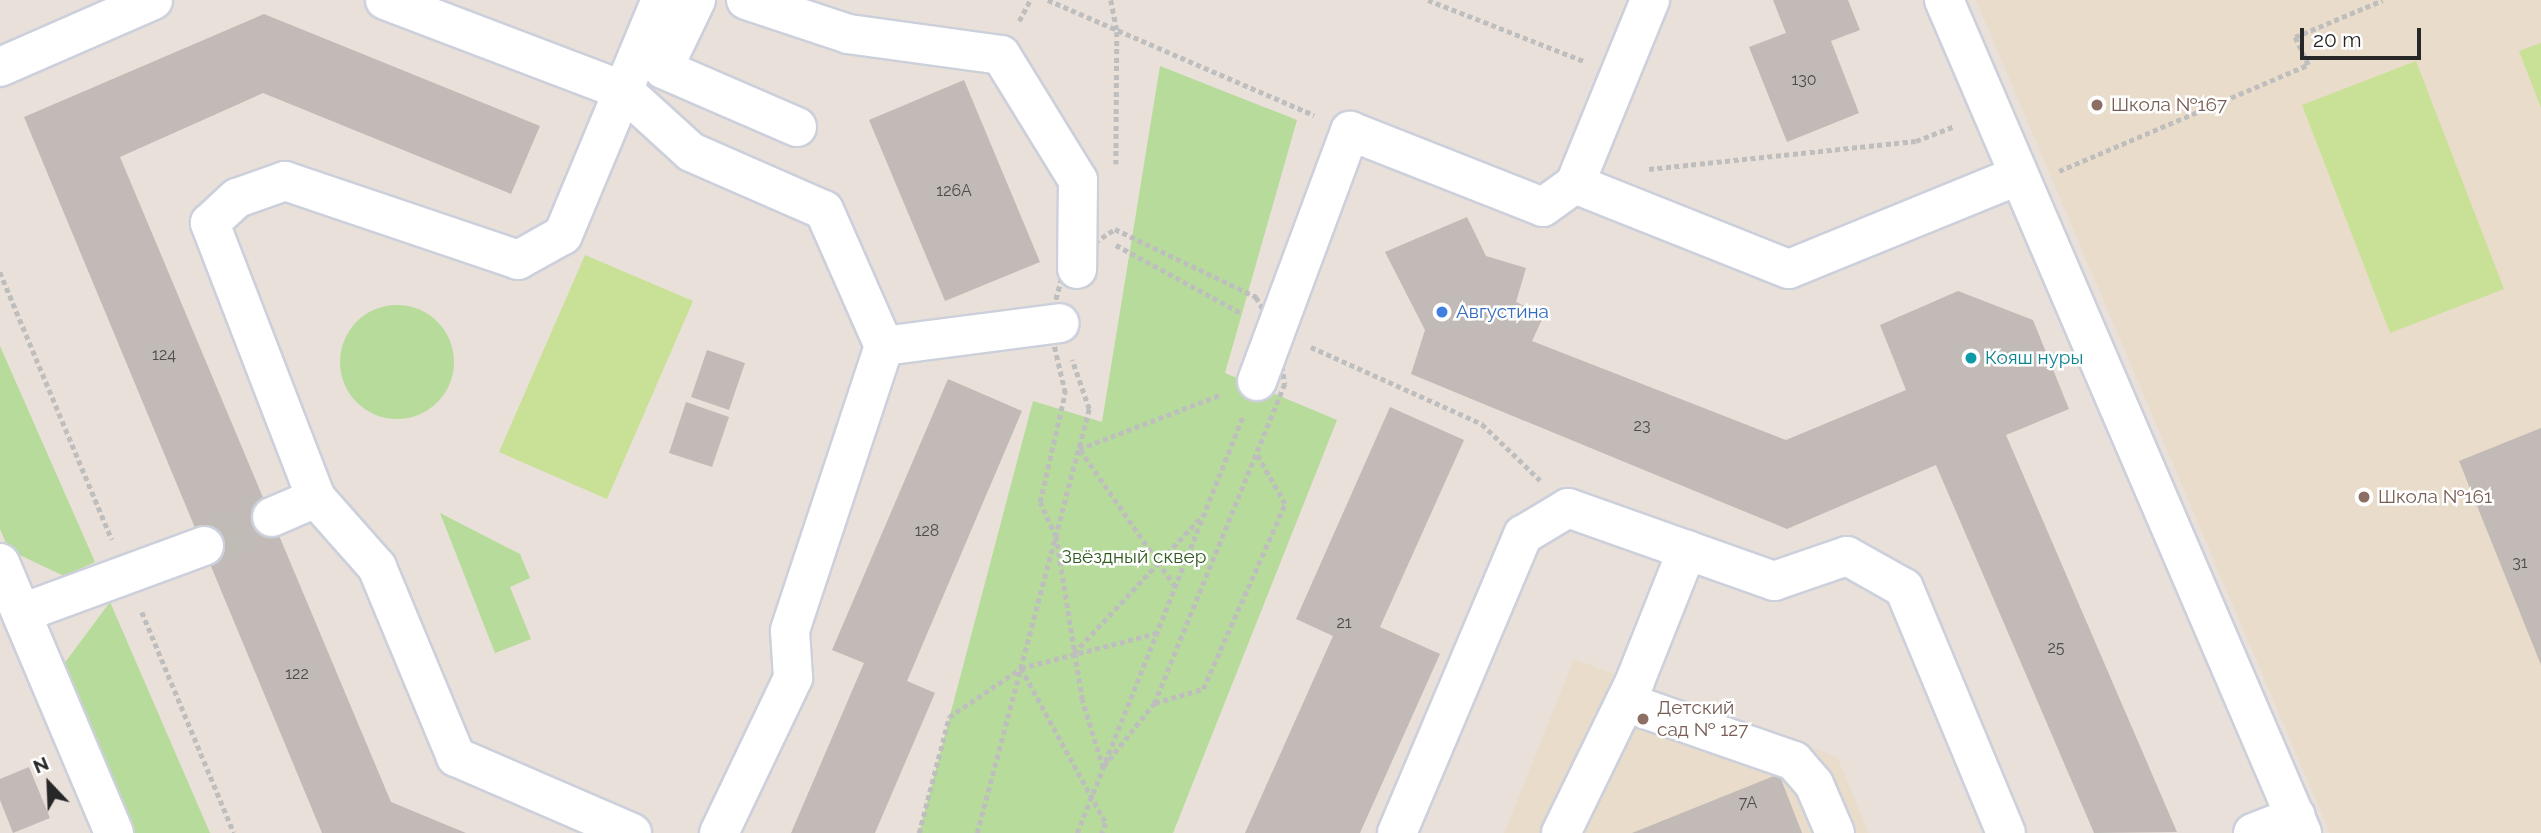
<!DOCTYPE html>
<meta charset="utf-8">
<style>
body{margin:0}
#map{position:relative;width:2541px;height:833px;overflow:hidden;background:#e8e0d9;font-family:Raleway,sans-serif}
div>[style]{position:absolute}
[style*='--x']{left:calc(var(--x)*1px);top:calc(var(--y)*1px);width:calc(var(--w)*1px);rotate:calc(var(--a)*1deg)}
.education>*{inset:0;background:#e9dcca}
.green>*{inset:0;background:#b6db9a}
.round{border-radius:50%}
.pitch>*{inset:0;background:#c9e196}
.building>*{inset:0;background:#c1bab6}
.minor-tunnel>*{height:38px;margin-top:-19px;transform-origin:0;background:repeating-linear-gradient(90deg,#c1bbb5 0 38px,transparent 0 57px)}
.path>*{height:4.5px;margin-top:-2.25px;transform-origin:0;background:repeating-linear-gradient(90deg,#bebebe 0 5px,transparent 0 8.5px)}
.roads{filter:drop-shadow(2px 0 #ccd0db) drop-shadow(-2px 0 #ccd0db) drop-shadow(0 2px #ccd0db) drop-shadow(0 -2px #ccd0db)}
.minor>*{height:38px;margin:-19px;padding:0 19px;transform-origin:19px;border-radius:19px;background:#fff}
.dots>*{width:19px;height:19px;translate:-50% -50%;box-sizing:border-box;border:4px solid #fff;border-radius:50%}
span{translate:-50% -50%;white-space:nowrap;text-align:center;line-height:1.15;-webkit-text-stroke:5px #fff;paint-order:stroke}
.number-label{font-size:16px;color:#4e4c4b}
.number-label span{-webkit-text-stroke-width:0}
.education-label{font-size:19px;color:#785e54}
.left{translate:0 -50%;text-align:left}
.shop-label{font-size:19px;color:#366cbe}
.culture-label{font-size:19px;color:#0d838f}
.park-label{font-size:19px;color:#315c1f}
.north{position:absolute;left:14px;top:749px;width:70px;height:70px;-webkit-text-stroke:5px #fff;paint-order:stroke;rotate:337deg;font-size:19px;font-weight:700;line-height:28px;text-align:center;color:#272727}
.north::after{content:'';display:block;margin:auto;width:24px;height:32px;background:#272727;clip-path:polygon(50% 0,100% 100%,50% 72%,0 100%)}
.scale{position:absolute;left:2300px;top:28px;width:121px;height:32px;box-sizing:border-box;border:4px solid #272727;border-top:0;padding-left:9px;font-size:21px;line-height:24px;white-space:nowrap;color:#272727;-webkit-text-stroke:5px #fff;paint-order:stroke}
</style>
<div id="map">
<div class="education">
<i style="clip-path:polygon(1976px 0,2541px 0,2541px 833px,2330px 833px)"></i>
<i style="clip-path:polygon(1574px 659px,1837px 757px,1869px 833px,1504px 833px)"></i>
</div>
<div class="green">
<i style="clip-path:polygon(1160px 66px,1297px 120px,1225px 373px,1337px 420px,1173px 833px,919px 833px,1033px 401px,1102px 422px)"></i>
<i class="round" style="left:340px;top:305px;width:114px;height:114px"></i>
<i style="clip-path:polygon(0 346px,95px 562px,64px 576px,9px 550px,0 529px)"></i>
<i style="clip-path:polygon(440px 513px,520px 554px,530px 578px,510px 587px,531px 639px,495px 653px)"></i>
<i style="clip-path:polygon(110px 602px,210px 833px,128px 833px,61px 668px)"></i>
</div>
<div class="pitch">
<i style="clip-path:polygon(2541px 43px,2541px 108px,2519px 51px)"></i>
<i style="clip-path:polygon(2416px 61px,2504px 289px,2390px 333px,2302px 105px)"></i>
<i style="clip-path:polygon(585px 255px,693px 301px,607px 499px,499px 452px)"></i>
</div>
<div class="building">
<i style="clip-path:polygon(1773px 0,1848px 0,1860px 30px,1831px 41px,1859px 113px,1787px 142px,1749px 47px,1786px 33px)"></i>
<i style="clip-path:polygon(264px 14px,540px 126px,511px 194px,263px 93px,120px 157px,391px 802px,466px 833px,322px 833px,24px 117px)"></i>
<i style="clip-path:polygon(964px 80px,1040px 262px,945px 301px,869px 120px)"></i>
<i style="clip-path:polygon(1467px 217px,1486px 256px,1526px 268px,1516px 302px,1544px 315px,1532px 341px,1786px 440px,1906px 390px,1880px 325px,1958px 291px,2033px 320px,2069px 409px,2006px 435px,2177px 832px,2094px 833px,1936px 465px,1787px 529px,1411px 374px,1425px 330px,1385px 252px)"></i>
<i style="clip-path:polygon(707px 350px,745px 363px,729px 410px,691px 397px)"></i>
<i style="clip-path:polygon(948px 379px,1022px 411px,907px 681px,935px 693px,875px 833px,791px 833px,864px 663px,832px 650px)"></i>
<i style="clip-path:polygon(686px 402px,729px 417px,712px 467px,669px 453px)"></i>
<i style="clip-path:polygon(1390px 407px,1464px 440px,1380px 627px,1440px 654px,1360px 833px,1245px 833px,1333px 636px,1296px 619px)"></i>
<i style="clip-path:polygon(2541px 428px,2541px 665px,2459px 461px)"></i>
<i style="clip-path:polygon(29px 767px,50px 818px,13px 833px,0 800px,0 779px)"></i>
<i style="clip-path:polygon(1779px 774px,1802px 833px,1632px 833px)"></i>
</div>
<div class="minor-tunnel">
<i style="--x:204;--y:546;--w:74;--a:-23.1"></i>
</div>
<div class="path">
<i style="--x:1048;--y:0;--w:290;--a:23.4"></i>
<i style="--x:1111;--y:0;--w:33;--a:79"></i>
<i style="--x:1117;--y:32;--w:132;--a:90.4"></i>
<i style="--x:1428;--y:0;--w:168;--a:21.4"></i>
<i style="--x:1019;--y:21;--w:24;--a:-62"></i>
<i style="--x:1649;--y:169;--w:268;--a:-6"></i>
<i style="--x:1916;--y:141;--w:42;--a:-21"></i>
<i style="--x:2059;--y:171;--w:271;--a:-23.1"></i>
<i style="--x:2308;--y:65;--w:31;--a:-115"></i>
<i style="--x:2295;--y:37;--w:95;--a:-22.8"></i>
<i style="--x:1115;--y:229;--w:157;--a:25.7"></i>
<i style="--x:1256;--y:297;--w:41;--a:59"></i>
<i style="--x:1277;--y:332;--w:53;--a:81.3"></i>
<i style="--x:1285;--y:384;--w:344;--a:112.2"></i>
<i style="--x:1155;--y:703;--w:83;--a:128.7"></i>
<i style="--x:1103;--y:768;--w:71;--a:-107.2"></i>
<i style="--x:1082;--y:700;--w:165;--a:-99.1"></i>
<i style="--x:1056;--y:537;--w:38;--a:-115"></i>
<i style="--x:1040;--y:502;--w:112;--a:-77.1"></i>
<i style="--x:1065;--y:393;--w:71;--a:-103.1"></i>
<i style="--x:1049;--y:324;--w:65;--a:-74.9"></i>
<i style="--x:1066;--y:261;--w:59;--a:-33.1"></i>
<i style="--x:1116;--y:245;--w:142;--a:28.5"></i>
<i style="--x:0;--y:272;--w:290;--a:67.3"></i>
<i style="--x:1311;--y:347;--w:188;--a:24.2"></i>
<i style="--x:1482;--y:424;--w:81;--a:44"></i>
<i style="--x:1175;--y:587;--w:168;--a:-124.8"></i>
<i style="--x:1079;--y:449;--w:151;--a:-21"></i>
<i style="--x:142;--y:612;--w:239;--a:67.4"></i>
<i style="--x:1074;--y:653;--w:187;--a:-46.9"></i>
<i style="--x:1021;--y:668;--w:177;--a:61.3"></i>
<i style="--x:1106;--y:823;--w:11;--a:112"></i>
<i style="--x:1155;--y:703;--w:50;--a:-16.3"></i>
<i style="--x:1203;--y:689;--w:202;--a:-66.1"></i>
<i style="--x:1285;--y:504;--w:56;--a:-119.7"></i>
<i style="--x:919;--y:833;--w:120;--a:-75.5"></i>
<i style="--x:949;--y:717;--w:87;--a:-34.2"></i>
<i style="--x:1021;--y:668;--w:140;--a:-14.4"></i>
<i style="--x:977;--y:833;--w:439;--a:-75.2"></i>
<i style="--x:1089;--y:409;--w:52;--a:-109.1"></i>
<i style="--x:1077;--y:833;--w:447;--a:-68.3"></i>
</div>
<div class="roads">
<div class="minor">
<i style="--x:385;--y:0;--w:256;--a:20.8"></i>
<i style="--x:624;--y:91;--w:91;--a:42.3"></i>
<i style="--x:691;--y:152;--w:145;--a:23.6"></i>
<i style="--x:824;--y:210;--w:149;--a:66.2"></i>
<i style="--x:884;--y:346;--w:300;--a:108.3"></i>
<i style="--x:790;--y:631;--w:47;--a:86.3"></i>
<i style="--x:793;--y:678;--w:172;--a:115.5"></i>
<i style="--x:696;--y:0;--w:76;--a:115.6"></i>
<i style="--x:663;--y:69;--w:146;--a:23.4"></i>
<i style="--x:746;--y:0;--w:108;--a:18.4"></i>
<i style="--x:848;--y:34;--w:154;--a:7.8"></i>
<i style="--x:1001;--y:55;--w:147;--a:58.4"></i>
<i style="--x:1078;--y:180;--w:89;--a:90.6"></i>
<i style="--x:1650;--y:0;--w:199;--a:112.2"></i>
<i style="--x:1575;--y:184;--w:230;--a:21.7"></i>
<i style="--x:1789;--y:269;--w:248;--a:-22.2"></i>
<i style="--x:1944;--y:0;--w:907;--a:66.74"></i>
<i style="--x:0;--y:67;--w:167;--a:-23.6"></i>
<i style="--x:884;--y:346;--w:177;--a:-7.4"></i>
<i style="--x:1257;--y:381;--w:267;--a:-69.6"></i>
<i style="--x:1350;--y:131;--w:207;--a:21.5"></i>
<i style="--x:1543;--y:207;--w:39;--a:-36"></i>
<i style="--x:272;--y:517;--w:48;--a:-23.4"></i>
<i style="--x:0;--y:563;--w:293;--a:67.1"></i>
<i style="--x:22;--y:613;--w:194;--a:-20.2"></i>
<i style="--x:1625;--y:702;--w:179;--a:19.2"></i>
<i style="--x:1794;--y:761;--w:30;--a:49"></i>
<i style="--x:1814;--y:784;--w:53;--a:66.8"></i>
<i style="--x:632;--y:833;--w:192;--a:-156.6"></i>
<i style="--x:456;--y:757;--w:206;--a:-112.6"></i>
<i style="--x:377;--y:567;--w:92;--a:-131.5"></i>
<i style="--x:316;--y:498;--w:295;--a:-111.1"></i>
<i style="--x:210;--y:223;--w:37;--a:-43"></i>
<i style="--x:237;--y:198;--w:51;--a:-19.5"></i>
<i style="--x:285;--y:181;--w:246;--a:18.7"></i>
<i style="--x:518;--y:260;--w:51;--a:-29.1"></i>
<i style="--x:563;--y:235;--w:255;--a:-67.4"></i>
<i style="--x:1397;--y:833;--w:324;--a:-67.1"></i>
<i style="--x:1523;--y:535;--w:52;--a:-31"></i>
<i style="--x:1568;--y:508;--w:219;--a:19.5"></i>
<i style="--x:1774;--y:581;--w:77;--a:-18.9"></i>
<i style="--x:1847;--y:556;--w:65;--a:29.3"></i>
<i style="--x:1904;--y:588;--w:265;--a:67.4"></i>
<i style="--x:1561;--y:833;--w:169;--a:-64"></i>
<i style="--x:1635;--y:681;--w:141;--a:-68.3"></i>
<i style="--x:2253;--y:833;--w:46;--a:-21.6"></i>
</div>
</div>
<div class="dots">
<i style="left:2097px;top:105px;background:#8d6e63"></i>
<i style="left:1442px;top:312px;background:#3f7fe0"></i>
<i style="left:1971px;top:358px;background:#0f9aa8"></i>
<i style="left:2364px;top:497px;background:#8d6e63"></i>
<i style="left:1643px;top:719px;background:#8d6e63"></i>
</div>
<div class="number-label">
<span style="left:1804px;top:80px">130</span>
<span style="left:954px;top:191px">126А</span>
<span style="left:164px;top:355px">124</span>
<span style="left:1642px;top:426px">23</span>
<span style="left:927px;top:531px">128</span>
<span style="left:2520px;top:563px">31</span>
<span style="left:1344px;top:623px">21</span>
<span style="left:2056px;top:648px">25</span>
<span style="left:297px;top:674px">122</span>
<span style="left:1748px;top:803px">7А</span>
</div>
<div class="education-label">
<span class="left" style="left:2111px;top:105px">Школа №167</span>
<span class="left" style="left:2378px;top:497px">Школа №161</span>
<span class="left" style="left:1657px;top:719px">Детский<br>сад № 127</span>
</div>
<div class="shop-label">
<span class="left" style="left:1456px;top:312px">Августина</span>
</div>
<div class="culture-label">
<span class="left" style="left:1985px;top:358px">Кояш нуры</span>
</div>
<div class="park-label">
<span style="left:1134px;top:557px">Звёздный сквер</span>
</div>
<div class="north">N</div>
<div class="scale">20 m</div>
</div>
